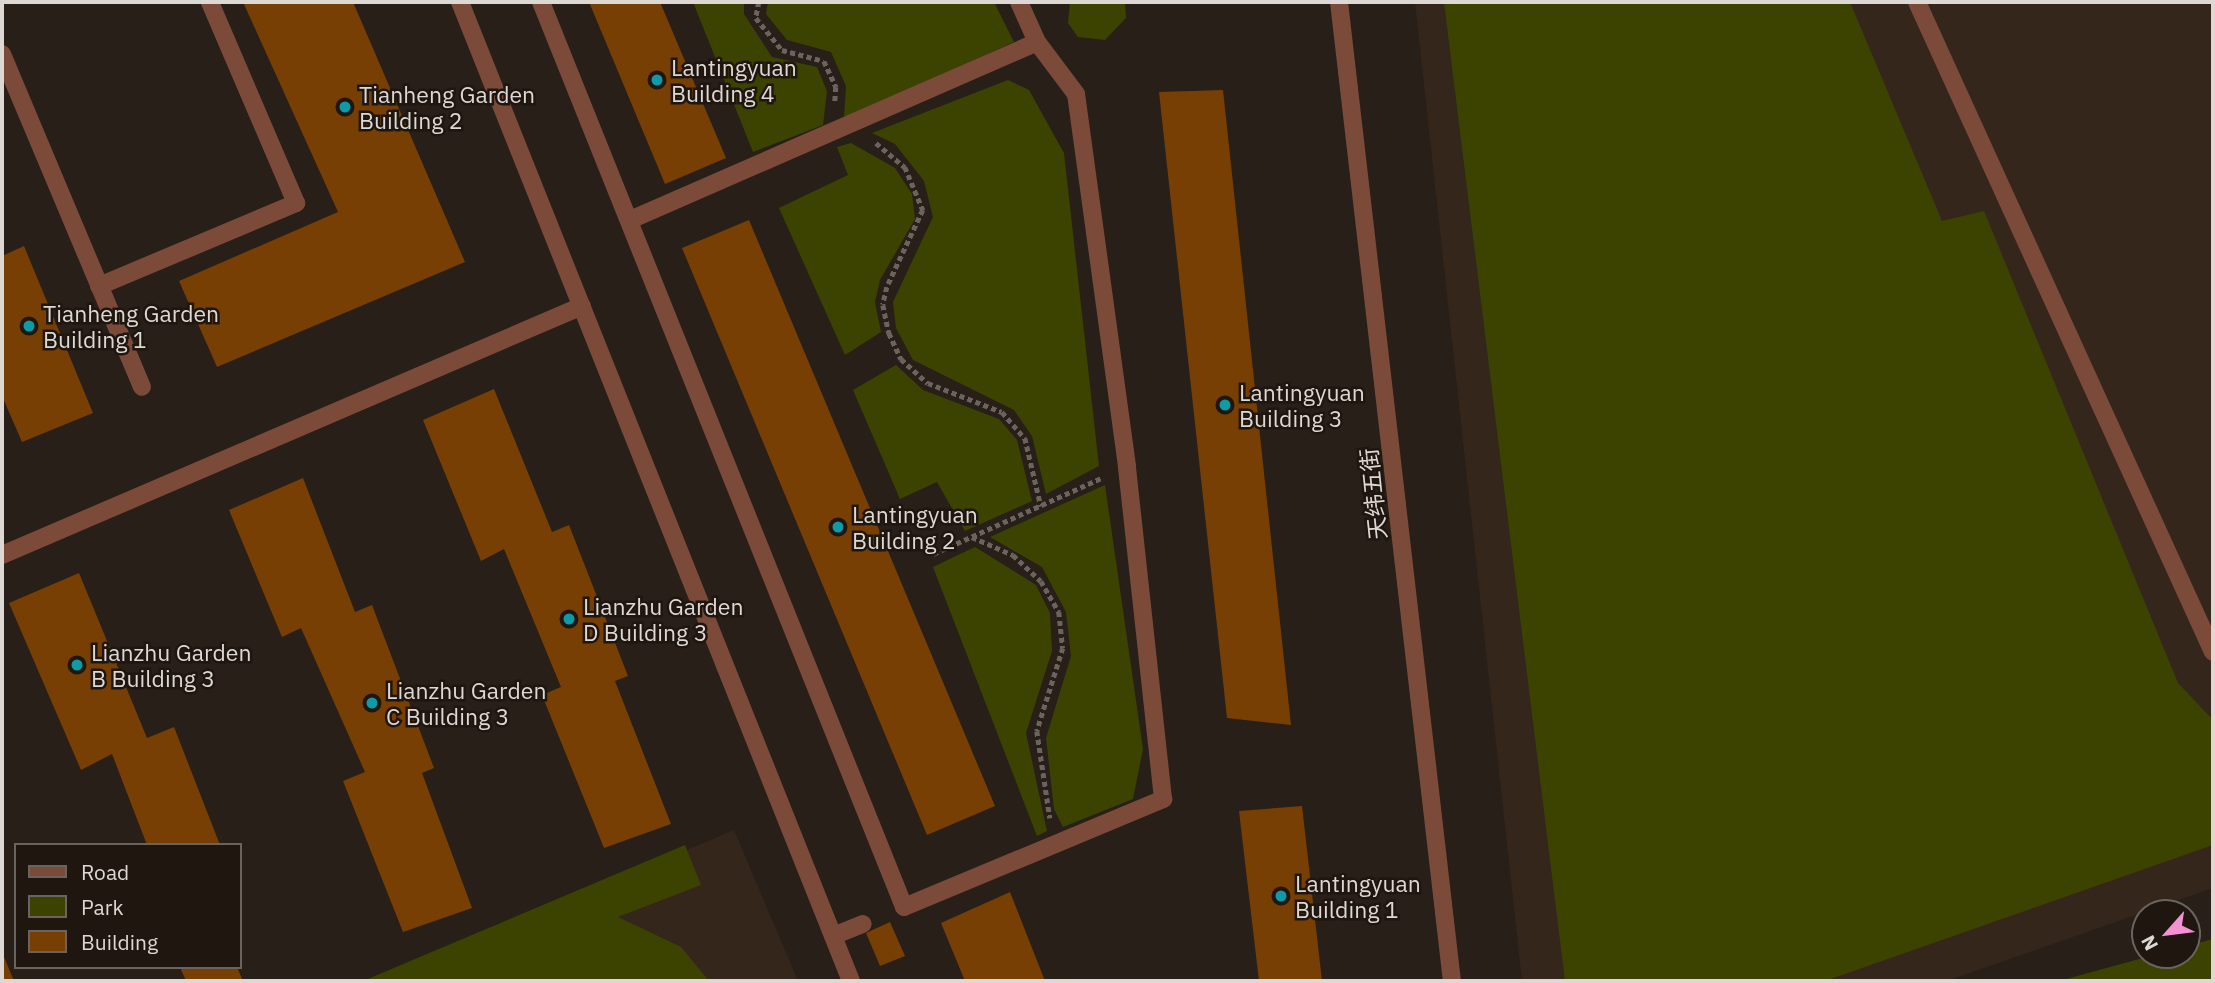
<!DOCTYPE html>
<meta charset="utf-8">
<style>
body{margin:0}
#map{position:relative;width:2215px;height:983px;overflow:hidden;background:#281f18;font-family:"IBM Plex Sans","Noto Sans SC",sans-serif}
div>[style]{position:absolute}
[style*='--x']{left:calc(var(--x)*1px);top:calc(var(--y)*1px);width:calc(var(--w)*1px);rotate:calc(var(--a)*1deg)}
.built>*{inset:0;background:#34261b}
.green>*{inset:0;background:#3c4300}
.building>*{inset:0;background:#773f03}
.path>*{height:4.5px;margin-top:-2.25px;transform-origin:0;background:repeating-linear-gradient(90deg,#6b635d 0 5px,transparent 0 8.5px)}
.minor>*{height:18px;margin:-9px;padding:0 9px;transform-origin:9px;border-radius:9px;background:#7b4a39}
.dots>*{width:19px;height:19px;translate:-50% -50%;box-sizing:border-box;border:4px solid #1e160f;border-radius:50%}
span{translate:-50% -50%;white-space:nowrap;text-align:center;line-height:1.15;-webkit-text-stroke:5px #1e160f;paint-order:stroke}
.poi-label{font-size:23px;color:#ded8d4}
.left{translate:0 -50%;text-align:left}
.street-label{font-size:23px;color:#ded8d4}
.frame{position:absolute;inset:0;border:4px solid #ded8d4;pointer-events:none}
.legend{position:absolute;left:14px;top:843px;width:228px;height:126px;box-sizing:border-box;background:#1e160f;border:2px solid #6b645e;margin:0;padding:9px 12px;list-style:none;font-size:21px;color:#ded8d4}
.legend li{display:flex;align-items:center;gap:14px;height:35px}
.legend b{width:35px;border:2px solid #6b645e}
.north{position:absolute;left:2131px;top:899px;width:70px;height:70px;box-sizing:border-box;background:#1e160f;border:2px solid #6b645e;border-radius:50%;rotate:242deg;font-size:19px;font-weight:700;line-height:28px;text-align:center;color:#ded8d4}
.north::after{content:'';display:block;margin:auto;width:24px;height:32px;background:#f491d4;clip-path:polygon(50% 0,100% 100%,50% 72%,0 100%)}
</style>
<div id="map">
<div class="built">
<i style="clip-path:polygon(1415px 2px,2213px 2px,2213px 888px,1947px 981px,1522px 981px)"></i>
<i style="clip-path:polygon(734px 830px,798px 981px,376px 981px)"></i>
</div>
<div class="green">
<i style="clip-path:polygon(693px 2px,744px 2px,744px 14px,772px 57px,817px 67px,827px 91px,823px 125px,753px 152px)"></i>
<i style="clip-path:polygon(768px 2px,994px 2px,1014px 42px,844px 119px,846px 86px,831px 52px,787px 40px,766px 14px)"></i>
<i style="clip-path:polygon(1070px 2px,1125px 2px,1126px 18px,1105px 40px,1078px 37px,1068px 23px)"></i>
<i style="clip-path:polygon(1444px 2px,1850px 2px,1942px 221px,1984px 211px,2178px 683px,2213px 720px,2213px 845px,1825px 981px,1565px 981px)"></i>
<i style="clip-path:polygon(1008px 80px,1029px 90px,1064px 153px,1099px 466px,1046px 494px,1032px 436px,1014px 410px,913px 360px,896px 328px,893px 302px,933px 217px,924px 181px,895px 144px,872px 133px)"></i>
<i style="clip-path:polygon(851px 143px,895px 168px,912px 194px,915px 219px,880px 280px,875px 302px,881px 332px,845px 355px,779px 208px,848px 175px,837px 147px)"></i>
<i style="clip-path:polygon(896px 365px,923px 390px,999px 419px,1017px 440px,1032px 501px,965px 531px,937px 482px,900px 499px,853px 390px)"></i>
<i style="clip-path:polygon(1105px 485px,1143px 749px,1133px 799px,1063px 827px,1054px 809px,1046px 738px,1071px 656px,1066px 612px,1042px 567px,990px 537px)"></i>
<i style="clip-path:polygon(975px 547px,1036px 585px,1050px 613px,1052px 651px,1026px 733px,1047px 831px,1037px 836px,933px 567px)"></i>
<i style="clip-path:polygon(685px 845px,701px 885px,618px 917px,681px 947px,709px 981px,363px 981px)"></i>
<i style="clip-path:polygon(2213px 939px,2213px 981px,2059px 981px,2154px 955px,2187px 955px,2187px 946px)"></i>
</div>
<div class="building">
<i style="clip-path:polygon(243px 2px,353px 2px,465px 262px,217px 367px,179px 281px,338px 212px)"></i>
<i style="clip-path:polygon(589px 2px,660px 2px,726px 158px,665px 184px)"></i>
<i style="clip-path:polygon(1223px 90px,1291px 725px,1227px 718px,1159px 92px)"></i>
<i style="clip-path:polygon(749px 220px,995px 806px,927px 835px,682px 248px)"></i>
<i style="clip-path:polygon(24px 246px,93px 413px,22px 442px,2px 396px,2px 256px)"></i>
<i style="clip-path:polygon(494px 389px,552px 532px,569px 525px,628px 676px,615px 681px,671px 824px,604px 848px,542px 695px,561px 687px,504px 549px,481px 561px,423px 420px)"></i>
<i style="clip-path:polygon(303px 478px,355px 612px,372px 605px,434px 768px,422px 773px,472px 908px,403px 932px,343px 781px,365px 772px,301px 628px,282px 637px,229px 510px)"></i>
<i style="clip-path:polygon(79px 573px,147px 738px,174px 727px,220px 845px,147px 845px,112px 754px,81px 770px,9px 603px)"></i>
<i style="clip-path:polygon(1302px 806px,1322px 981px,1259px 981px,1239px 811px)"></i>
<i style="clip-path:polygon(1010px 892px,1045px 981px,965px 981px,941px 923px)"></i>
<i style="clip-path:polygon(890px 922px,905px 956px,880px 966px,866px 933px)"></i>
<i style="clip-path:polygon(2px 952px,14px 981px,2px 981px)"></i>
<i style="clip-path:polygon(180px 967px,237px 967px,243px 981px,186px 981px)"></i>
</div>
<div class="path">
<i style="--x:759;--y:2;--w:16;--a:101"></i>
<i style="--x:756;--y:18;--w:41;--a:50.9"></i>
<i style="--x:782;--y:50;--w:43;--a:14.7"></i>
<i style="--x:824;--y:61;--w:29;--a:65"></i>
<i style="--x:836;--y:87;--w:14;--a:94"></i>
<i style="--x:876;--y:143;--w:38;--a:40"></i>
<i style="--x:905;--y:167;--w:47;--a:67.3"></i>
<i style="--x:923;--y:210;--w:85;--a:115.1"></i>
<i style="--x:887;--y:287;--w:18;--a:103"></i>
<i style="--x:883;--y:305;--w:29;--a:78"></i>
<i style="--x:889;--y:333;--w:29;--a:65"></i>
<i style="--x:901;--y:359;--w:36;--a:42"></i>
<i style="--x:928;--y:383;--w:79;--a:21.4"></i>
<i style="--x:1002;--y:412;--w:35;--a:49"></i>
<i style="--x:1025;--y:438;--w:70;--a:76.8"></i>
<i style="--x:972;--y:537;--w:45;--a:23.7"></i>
<i style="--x:1013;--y:555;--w:38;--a:43"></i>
<i style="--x:1041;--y:581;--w:36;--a:60"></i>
<i style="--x:1059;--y:612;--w:36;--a:84"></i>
<i style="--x:1063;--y:648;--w:87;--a:107.4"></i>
<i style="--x:1037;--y:731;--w:88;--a:81.5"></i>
<i style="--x:933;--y:554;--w:184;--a:-24.3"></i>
</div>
<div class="minor">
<i style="--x:460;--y:2;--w:1054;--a:68.23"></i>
<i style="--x:541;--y:2;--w:975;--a:68.14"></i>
<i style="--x:904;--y:907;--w:281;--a:-22.6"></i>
<i style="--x:1163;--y:799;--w:335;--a:-96.2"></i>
<i style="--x:1127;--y:466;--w:375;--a:-97.8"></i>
<i style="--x:1076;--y:94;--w:65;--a:-126.9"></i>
<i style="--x:1339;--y:2;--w:985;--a:83.42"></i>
<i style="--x:1917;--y:2;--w:714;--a:65.52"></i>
<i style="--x:2;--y:54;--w:361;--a:67.2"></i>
<i style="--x:630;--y:220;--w:444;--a:-23.6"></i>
<i style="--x:1037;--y:42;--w:44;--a:-114.2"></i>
<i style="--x:99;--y:286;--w:214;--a:-22.8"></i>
<i style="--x:296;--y:203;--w:219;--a:-113.2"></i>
<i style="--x:2;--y:555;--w:631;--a:-23.23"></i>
<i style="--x:833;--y:936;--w:32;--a:-22"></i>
</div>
<div class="dots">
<i style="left:657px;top:80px;background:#0f9aa8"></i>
<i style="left:345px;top:107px;background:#0f9aa8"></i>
<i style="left:29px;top:326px;background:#0f9aa8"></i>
<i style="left:1225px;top:405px;background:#0f9aa8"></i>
<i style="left:838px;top:527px;background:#0f9aa8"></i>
<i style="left:569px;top:619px;background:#0f9aa8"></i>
<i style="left:77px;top:665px;background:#0f9aa8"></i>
<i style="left:372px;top:703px;background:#0f9aa8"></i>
<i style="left:1281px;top:896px;background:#0f9aa8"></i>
</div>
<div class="poi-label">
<span class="left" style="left:671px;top:80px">Lantingyuan<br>Building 4</span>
<span class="left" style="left:359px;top:107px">Tianheng Garden<br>Building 2</span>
<span class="left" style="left:43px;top:326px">Tianheng Garden<br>Building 1</span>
<span class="left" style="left:1239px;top:405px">Lantingyuan<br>Building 3</span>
<span class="left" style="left:852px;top:527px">Lantingyuan<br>Building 2</span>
<span class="left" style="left:583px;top:619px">Lianzhu Garden<br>D Building 3</span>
<span class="left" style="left:91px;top:665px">Lianzhu Garden<br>B Building 3</span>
<span class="left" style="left:386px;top:703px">Lianzhu Garden<br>C Building 3</span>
<span class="left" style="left:1295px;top:896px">Lantingyuan<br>Building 1</span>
</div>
<div class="street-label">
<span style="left:1373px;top:494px;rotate:-96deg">天纬五街</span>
</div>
<div class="frame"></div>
<ul class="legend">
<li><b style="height:9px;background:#7b4a39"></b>Road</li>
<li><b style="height:19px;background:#3c4300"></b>Park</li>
<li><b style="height:19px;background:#773f03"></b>Building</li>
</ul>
<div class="north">N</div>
</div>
